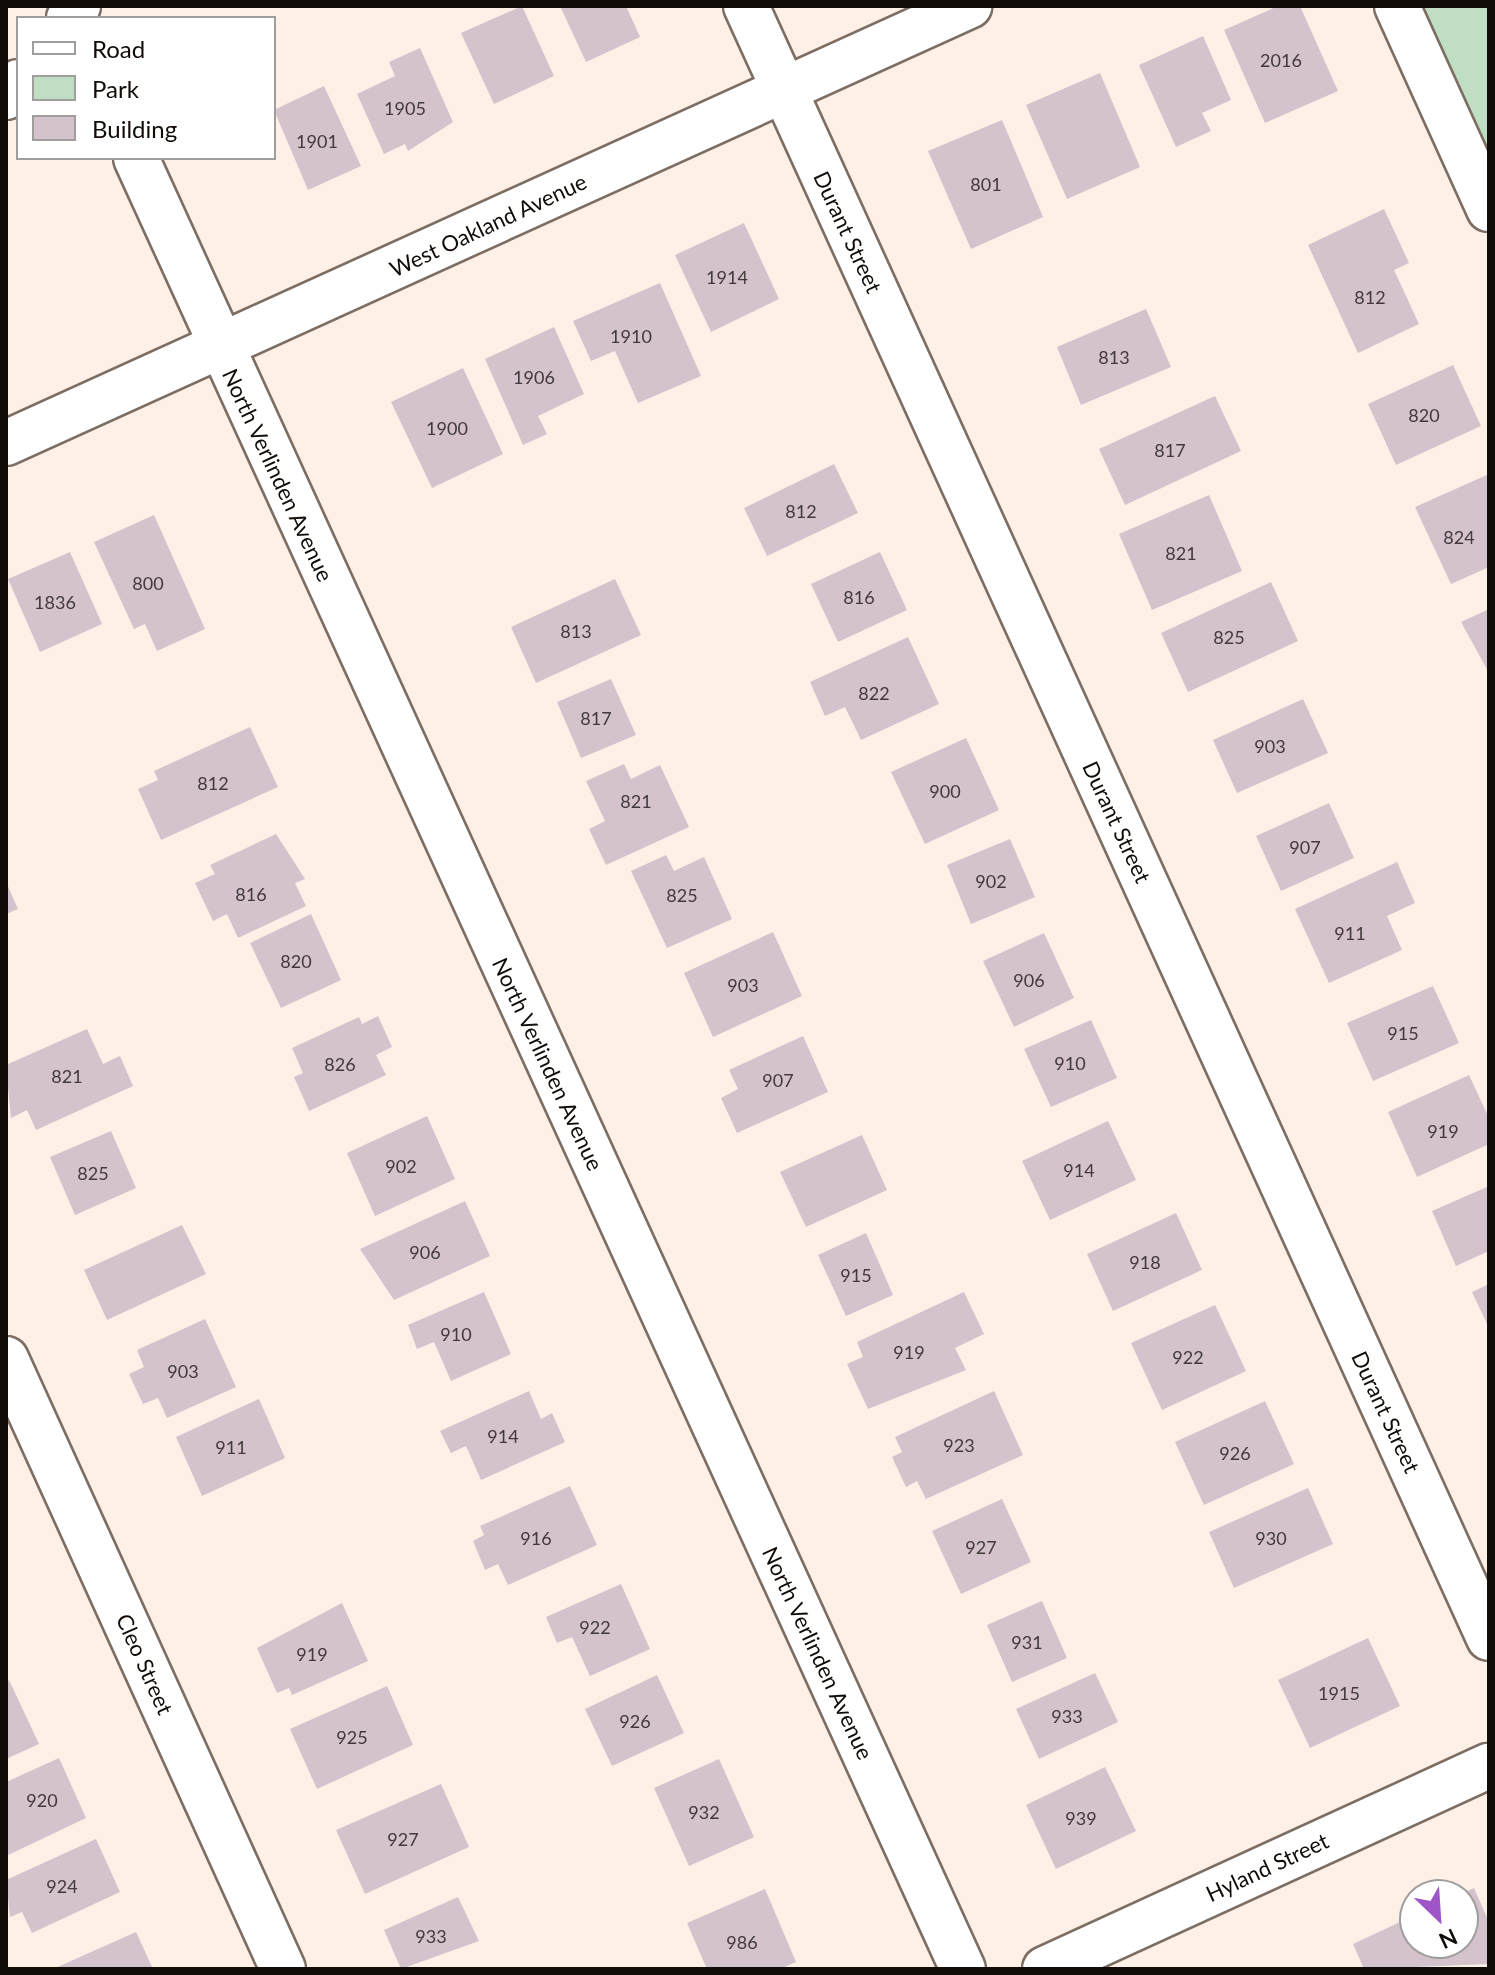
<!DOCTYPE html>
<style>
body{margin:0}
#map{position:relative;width:1495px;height:1975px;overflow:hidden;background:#fef0e7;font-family:Lato,sans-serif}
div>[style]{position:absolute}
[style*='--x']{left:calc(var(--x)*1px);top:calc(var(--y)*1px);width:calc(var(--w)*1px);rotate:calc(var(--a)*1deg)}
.green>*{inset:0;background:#c0dec3}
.building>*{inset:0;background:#d4c2cc}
.roads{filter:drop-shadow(2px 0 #7d6e64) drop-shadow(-2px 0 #7d6e64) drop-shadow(0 2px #7d6e64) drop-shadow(0 -2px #7d6e64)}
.minor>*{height:44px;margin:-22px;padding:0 22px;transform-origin:22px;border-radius:22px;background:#fff}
.major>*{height:44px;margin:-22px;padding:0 22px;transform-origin:22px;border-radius:22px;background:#fff}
span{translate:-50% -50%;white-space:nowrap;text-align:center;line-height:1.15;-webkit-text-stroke:7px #fff;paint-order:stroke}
.number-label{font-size:18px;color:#423a3a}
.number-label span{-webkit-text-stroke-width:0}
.street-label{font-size:22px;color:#120c09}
.frame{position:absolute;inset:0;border:8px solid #120c09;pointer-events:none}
.legend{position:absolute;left:16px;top:16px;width:260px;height:144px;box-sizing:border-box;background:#fff;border:2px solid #a09e9d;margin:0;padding:10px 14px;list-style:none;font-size:24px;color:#120c09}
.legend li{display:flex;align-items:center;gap:16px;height:40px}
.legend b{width:40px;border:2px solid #a09e9d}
.north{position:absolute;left:1399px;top:1879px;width:80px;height:80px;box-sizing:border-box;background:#fff;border:2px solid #a09e9d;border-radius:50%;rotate:155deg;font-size:22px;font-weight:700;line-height:32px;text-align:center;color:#120c09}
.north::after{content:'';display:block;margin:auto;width:28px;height:36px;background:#9f55c8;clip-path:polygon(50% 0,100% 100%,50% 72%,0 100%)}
</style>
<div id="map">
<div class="green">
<i style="clip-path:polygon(1388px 6px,1489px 6px,1489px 228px)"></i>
</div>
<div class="building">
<i style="clip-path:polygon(522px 6px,554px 76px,494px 104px,461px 33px)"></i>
<i style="clip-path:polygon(560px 6px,626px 6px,640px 37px,586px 62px)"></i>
<i style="clip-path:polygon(1278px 6px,1300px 6px,1338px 91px,1265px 123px,1224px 30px)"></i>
<i style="clip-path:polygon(1203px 36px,1231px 100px,1202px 113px,1211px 131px,1176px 147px,1139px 65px)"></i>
<i style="clip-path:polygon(420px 48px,453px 122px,408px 151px,405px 144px,384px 154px,357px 94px,395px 76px,389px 62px)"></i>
<i style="clip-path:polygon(1100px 73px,1140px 167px,1067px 199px,1026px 105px)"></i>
<i style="clip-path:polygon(324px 86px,361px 166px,308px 190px,274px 110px)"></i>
<i style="clip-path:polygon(1002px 120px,1043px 217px,971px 249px,928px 151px)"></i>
<i style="clip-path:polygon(1384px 209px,1409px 263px,1394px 270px,1419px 324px,1358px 353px,1308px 245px)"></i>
<i style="clip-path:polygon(744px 223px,779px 299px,711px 332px,675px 255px)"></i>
<i style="clip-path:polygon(660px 283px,701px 376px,638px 403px,615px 351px,591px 361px,573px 321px)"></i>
<i style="clip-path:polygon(1146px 309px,1171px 367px,1081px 405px,1057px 347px)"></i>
<i style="clip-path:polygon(554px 327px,584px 394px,538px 416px,547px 434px,523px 445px,485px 359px)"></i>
<i style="clip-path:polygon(1453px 365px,1481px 426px,1396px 465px,1368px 404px)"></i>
<i style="clip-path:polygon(463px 368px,503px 454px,432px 488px,391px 402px)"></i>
<i style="clip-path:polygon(1215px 396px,1241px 451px,1125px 505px,1099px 449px)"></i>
<i style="clip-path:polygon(834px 464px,858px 513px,767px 556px,744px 508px)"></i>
<i style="clip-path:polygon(1489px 474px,1489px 567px,1451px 584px,1415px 507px)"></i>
<i style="clip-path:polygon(1209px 495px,1242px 571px,1152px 610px,1119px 534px)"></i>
<i style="clip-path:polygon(154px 515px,205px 629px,157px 651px,145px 624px,134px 629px,94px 542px)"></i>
<i style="clip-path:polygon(70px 552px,102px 624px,40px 652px,8px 579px)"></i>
<i style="clip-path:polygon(880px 552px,907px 610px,838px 642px,811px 584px)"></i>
<i style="clip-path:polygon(615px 579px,641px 635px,536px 683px,511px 627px)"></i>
<i style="clip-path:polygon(1271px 582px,1298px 641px,1188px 692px,1161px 633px)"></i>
<i style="clip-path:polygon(1489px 609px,1489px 673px,1461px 622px)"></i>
<i style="clip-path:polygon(908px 637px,939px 704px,861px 740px,845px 707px,825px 716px,810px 682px)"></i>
<i style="clip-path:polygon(611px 679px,636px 735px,581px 758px,557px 702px)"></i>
<i style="clip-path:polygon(1303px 699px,1328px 753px,1237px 793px,1213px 740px)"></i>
<i style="clip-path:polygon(250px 727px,278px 787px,161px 840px,138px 789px,158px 780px,154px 771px)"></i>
<i style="clip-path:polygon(966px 738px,999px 810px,925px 844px,891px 772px)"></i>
<i style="clip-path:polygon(624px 764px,631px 779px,660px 765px,689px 827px,606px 865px,589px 829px,605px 821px,586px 781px)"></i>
<i style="clip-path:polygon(1329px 803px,1354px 858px,1281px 891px,1256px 836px)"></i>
<i style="clip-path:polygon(276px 834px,305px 879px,295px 883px,306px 906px,238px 938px,227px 914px,213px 921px,195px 883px,215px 874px,210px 865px)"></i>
<i style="clip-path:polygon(1010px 839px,1035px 897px,971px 924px,947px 865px)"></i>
<i style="clip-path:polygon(666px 855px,674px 871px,704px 857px,732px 919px,667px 948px,631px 871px)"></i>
<i style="clip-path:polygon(1397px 862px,1415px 903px,1387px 916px,1402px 950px,1329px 983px,1295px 909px)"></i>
<i style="clip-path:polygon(6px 882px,18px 909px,6px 914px)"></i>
<i style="clip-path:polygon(311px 914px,341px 980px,281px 1008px,250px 943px)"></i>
<i style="clip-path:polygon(773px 932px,802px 996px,713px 1037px,684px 973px)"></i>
<i style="clip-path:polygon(1044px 933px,1074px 998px,1014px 1027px,983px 961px)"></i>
<i style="clip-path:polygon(1433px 986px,1459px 1043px,1373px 1081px,1347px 1023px)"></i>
<i style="clip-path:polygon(378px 1016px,392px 1047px,376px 1055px,386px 1075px,309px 1111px,294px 1077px,303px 1073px,292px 1048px,359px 1017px,362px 1024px)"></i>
<i style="clip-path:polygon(1091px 1020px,1117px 1078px,1051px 1107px,1024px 1049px)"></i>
<i style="clip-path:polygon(87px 1029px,103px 1064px,120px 1056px,133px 1086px,36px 1130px,27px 1110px,11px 1118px,6px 1065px)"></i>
<i style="clip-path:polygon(803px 1036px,828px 1092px,737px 1133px,721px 1098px,738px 1089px,729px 1070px)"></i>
<i style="clip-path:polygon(1469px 1075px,1489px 1118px,1489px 1144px,1417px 1177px,1388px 1112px)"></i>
<i style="clip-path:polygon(427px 1116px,455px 1179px,375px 1216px,347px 1153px)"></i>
<i style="clip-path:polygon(1108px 1121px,1136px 1180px,1050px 1220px,1022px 1161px)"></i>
<i style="clip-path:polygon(111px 1131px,136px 1188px,75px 1215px,50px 1157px)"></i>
<i style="clip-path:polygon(862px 1135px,887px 1190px,806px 1227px,780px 1172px)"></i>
<i style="clip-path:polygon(1489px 1186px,1489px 1251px,1456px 1266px,1432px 1211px)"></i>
<i style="clip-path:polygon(465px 1201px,490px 1256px,394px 1300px,360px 1249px)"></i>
<i style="clip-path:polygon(1176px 1213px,1202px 1270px,1113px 1311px,1087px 1254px)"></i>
<i style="clip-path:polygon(182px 1225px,206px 1274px,107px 1320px,84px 1270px)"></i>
<i style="clip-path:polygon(866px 1233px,893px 1295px,846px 1316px,818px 1255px)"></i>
<i style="clip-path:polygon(1489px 1284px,1489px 1328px,1472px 1292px)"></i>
<i style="clip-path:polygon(484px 1292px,511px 1354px,451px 1381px,434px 1342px,417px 1349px,408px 1325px)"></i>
<i style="clip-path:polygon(964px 1292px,984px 1334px,955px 1348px,966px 1370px,868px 1409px,847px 1364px,863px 1357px,857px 1342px)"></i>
<i style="clip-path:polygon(1215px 1305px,1246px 1371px,1162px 1410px,1131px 1343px)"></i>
<i style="clip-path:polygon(205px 1319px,236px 1387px,167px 1418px,158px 1398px,143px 1404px,129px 1374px,144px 1367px,137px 1350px)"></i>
<i style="clip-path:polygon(529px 1391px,541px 1419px,552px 1413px,565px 1442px,481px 1480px,466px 1446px,451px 1453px,440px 1431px)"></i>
<i style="clip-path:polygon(994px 1391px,1023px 1455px,926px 1499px,917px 1481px,906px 1487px,892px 1457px,902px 1452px,895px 1437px)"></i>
<i style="clip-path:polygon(259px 1399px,285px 1458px,202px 1496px,176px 1437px)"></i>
<i style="clip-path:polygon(1265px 1401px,1294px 1464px,1204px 1505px,1175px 1442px)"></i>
<i style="clip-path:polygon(570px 1486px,597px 1545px,508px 1585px,498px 1564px,485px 1570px,473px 1541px,484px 1535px,480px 1526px)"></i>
<i style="clip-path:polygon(1308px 1488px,1333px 1544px,1234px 1588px,1209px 1532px)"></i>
<i style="clip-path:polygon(1002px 1499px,1031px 1562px,961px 1594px,932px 1531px)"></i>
<i style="clip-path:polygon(621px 1584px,650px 1649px,590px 1676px,572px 1637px,557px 1643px,546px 1617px)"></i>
<i style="clip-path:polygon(1042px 1601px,1067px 1658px,1012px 1682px,987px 1625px)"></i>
<i style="clip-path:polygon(342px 1603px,368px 1661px,292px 1695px,289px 1688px,277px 1693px,257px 1648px)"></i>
<i style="clip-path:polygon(1368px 1638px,1400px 1706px,1310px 1748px,1278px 1680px)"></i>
<i style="clip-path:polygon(1095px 1673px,1118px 1722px,1039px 1759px,1016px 1709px)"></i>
<i style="clip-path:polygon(657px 1675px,684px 1733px,612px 1766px,585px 1709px)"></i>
<i style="clip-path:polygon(9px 1680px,39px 1744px,6px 1759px,6px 1682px)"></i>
<i style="clip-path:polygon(387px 1686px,413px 1745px,317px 1789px,290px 1729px)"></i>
<i style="clip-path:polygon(59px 1758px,86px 1818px,6px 1856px,6px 1782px)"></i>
<i style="clip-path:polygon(719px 1759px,754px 1837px,689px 1866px,654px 1788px)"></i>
<i style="clip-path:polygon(1105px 1767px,1136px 1831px,1056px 1869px,1026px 1805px)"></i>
<i style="clip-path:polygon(441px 1784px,469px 1847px,365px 1894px,336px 1830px)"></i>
<i style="clip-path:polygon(96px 1839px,120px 1892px,32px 1933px,22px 1912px,10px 1917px,6px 1880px)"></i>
<i style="clip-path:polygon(1474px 1888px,1489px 1922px,1489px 1964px,1364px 1969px,1353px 1944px,1415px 1915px,1415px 1943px,1463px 1943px,1463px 1893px)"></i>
<i style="clip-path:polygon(765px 1889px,796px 1962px,780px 1969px,707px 1969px,687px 1923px)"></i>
<i style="clip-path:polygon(458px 1897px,479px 1941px,401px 1969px,384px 1930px)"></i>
<i style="clip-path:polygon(136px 1932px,153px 1969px,53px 1969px)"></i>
</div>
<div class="roads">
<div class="minor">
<i style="--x:746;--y:6;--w:1793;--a:65.52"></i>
<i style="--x:1397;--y:6;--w:223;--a:65.6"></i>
<i style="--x:136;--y:158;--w:1991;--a:65.46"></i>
<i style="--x:6;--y:443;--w:1058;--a:-24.41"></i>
<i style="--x:6;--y:1359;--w:670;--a:65.58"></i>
<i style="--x:1045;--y:1969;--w:488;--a:-24.6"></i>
</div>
<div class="major">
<i style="--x:69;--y:18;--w:15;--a:-53"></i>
<i style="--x:6;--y:97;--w:19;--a:-51"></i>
</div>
</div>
<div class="number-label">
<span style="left:1281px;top:60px">2016</span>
<span style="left:405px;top:108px">1905</span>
<span style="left:317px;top:141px">1901</span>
<span style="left:986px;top:184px">801</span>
<span style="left:727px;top:277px">1914</span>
<span style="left:1370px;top:297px">812</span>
<span style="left:631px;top:336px">1910</span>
<span style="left:1114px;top:357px">813</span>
<span style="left:534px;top:377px">1906</span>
<span style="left:1424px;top:415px">820</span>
<span style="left:447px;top:428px">1900</span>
<span style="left:1170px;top:450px">817</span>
<span style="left:801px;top:511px">812</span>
<span style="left:1459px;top:537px">824</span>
<span style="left:1181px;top:553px">821</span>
<span style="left:148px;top:583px">800</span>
<span style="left:859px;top:597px">816</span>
<span style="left:55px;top:602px">1836</span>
<span style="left:576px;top:631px">813</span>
<span style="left:1229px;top:637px">825</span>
<span style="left:874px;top:693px">822</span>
<span style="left:596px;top:718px">817</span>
<span style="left:1270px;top:746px">903</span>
<span style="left:213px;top:783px">812</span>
<span style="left:945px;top:791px">900</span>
<span style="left:636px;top:801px">821</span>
<span style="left:1305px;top:847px">907</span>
<span style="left:991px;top:881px">902</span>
<span style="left:251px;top:894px">816</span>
<span style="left:682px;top:895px">825</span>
<span style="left:1350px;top:933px">911</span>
<span style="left:296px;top:961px">820</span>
<span style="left:1029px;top:980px">906</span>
<span style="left:743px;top:985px">903</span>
<span style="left:1403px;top:1033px">915</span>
<span style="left:1070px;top:1063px">910</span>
<span style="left:340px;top:1064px">826</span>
<span style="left:67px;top:1076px">821</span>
<span style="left:778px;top:1080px">907</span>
<span style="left:1443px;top:1131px">919</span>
<span style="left:401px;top:1166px">902</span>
<span style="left:1079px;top:1170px">914</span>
<span style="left:93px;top:1173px">825</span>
<span style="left:425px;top:1252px">906</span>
<span style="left:1145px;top:1262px">918</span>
<span style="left:856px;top:1275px">915</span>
<span style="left:456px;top:1334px">910</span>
<span style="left:909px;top:1352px">919</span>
<span style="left:1188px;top:1357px">922</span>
<span style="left:183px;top:1371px">903</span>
<span style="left:503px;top:1436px">914</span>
<span style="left:959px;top:1445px">923</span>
<span style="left:231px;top:1447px">911</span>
<span style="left:1235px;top:1453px">926</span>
<span style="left:536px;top:1538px">916</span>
<span style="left:1271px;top:1538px">930</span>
<span style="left:981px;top:1547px">927</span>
<span style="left:595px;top:1627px">922</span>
<span style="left:1027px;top:1642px">931</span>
<span style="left:312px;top:1654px">919</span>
<span style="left:1339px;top:1693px">1915</span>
<span style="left:1067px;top:1716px">933</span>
<span style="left:635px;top:1721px">926</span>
<span style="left:352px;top:1737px">925</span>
<span style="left:42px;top:1800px">920</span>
<span style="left:704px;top:1812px">932</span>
<span style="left:1081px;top:1818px">939</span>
<span style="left:403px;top:1839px">927</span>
<span style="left:62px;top:1886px">924</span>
<span style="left:431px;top:1936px">933</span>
<span style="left:742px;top:1942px">986</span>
</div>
<div class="street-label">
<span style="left:488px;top:225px;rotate:-25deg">West Oakland Avenue</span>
<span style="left:848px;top:232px;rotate:65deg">Durant Street</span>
<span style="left:278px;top:475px;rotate:65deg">North Verlinden Avenue</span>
<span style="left:1117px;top:822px;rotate:65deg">Durant Street</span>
<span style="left:548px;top:1064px;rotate:65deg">North Verlinden Avenue</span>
<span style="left:1386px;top:1412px;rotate:65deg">Durant Street</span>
<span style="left:818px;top:1653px;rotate:65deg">North Verlinden Avenue</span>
<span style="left:145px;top:1664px;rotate:66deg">Cleo Street</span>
<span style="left:1267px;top:1867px;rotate:-25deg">Hyland Street</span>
</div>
<div class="frame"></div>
<ul class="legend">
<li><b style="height:10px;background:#fff"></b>Road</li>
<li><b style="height:22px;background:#c0dec3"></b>Park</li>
<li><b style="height:22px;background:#d4c2cc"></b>Building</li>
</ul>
<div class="north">N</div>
</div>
